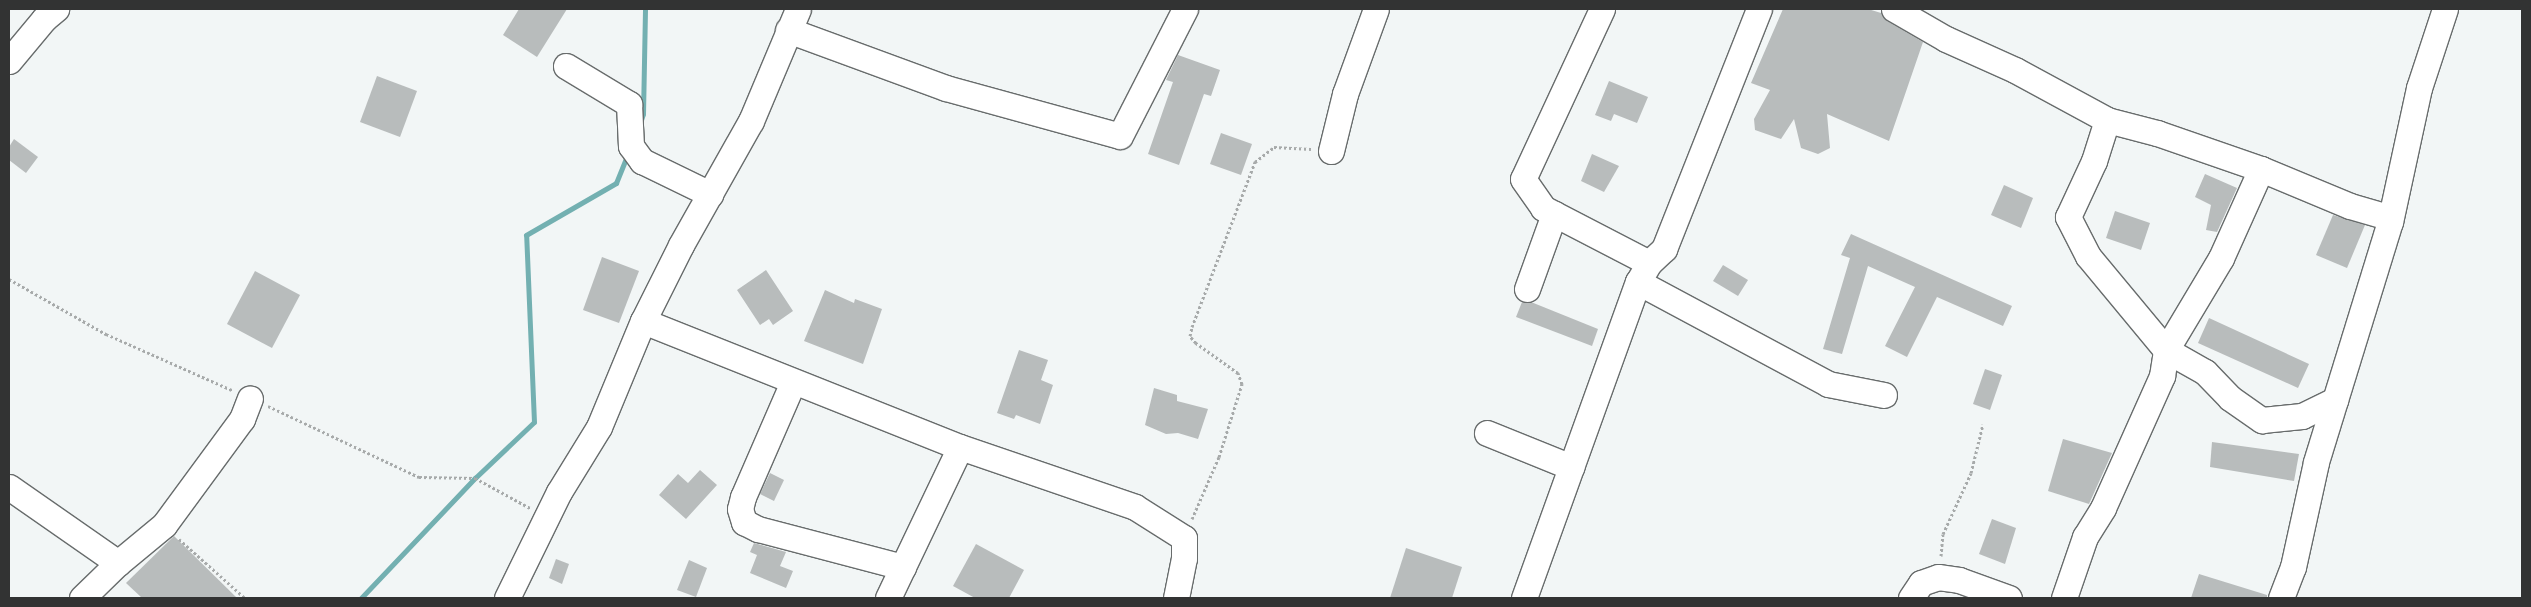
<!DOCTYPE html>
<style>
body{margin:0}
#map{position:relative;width:2531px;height:607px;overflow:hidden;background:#f2f6f6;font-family:"Asap Condensed",sans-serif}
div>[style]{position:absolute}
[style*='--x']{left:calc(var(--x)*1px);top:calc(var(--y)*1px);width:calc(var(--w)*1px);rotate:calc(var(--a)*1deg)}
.stream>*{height:5px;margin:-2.5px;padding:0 2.5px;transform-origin:2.5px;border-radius:2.5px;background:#73b0b1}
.building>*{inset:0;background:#b8bcbc}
.path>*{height:3px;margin-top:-1.5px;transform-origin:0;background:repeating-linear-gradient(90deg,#a7aaaa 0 2.5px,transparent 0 5px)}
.roads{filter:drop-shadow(1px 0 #686c6c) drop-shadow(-1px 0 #686c6c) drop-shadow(0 1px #686c6c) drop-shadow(0 -1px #686c6c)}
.minor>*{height:25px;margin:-12.5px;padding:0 12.5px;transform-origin:12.5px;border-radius:12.5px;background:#fff}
span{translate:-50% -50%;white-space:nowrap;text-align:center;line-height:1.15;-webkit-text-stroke:5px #fff;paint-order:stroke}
.frame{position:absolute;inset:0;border:10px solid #323333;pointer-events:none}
</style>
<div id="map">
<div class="stream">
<i style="--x:640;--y:123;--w:9;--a:-72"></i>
<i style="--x:643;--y:114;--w:105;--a:-88.9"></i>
<i style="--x:361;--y:598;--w:166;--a:-46.5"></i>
<i style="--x:475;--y:478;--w:81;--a:-43.5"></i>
<i style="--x:534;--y:422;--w:187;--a:-92.4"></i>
<i style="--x:526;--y:235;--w:104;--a:-30"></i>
<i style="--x:616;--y:183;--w:31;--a:-68"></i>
</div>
<div class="building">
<i style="clip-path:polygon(519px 9px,567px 9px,537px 57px,503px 35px)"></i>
<i style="clip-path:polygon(1783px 9px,1868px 9px,1881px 13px,1887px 21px,1923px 42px,1889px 141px,1827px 114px,1830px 148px,1818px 154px,1801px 148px,1794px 119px,1781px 139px,1755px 130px,1754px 119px,1770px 90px,1751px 83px)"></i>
<i style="clip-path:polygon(1178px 55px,1220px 70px,1211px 96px,1204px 94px,1179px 165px,1148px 154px,1173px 82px,1166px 80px)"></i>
<i style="clip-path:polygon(377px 76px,417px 91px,400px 137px,360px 122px)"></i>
<i style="clip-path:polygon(1609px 81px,1648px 97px,1637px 123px,1614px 114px,1611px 121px,1595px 115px)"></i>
<i style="clip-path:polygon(1221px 133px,1252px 144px,1241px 175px,1210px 164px)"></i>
<i style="clip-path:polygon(14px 139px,38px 157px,26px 173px,9px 160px,9px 147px)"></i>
<i style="clip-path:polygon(1592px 154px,1619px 166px,1604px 192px,1581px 181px)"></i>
<i style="clip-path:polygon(2205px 174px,2237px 188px,2217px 232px,2206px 230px,2211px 205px,2195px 197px)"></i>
<i style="clip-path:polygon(2004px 185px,2033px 198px,2021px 228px,1991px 215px)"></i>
<i style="clip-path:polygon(2115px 211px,2150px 223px,2141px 250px,2106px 238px)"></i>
<i style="clip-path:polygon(2333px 215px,2365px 225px,2347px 268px,2316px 255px)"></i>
<i style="clip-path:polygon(1851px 234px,2012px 306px,2003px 326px,1937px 297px,1907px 357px,1885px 346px,1915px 287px,1868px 266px,1842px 354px,1823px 349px,1850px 258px,1841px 255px)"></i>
<i style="clip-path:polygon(602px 257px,639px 271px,619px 323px,583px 310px)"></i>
<i style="clip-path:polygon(1723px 265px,1748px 280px,1738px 296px,1713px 281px)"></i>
<i style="clip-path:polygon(766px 270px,793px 311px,773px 325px,769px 319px,760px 325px,737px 290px)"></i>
<i style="clip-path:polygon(255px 271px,300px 295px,272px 348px,227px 324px)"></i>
<i style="clip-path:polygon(825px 290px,854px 303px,855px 299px,882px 309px,863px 364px,804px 341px)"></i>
<i style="clip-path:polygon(1522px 302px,1531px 302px,1598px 329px,1592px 346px,1516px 317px)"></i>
<i style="clip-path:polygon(2209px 318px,2309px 364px,2298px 388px,2198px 343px)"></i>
<i style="clip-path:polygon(1019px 350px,1048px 360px,1041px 380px,1053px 385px,1040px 424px,1016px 415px,1014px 419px,997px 413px)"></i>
<i style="clip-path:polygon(1985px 369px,2002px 375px,1990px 410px,1973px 404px)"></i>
<i style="clip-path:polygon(1154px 388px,1177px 395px,1177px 401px,1208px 409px,1198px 439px,1178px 433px,1166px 434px,1145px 425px)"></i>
<i style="clip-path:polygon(2063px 439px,2112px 453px,2089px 504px,2048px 491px)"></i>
<i style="clip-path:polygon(2212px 442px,2299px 454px,2294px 481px,2210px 467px)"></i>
<i style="clip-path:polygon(700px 470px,717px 485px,686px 519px,659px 495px,678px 474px,688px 483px)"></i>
<i style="clip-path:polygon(770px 473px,784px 480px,774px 501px,760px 494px)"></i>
<i style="clip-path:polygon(1992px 519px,2016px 528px,2005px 564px,1979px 554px)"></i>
<i style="clip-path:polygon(174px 536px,237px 598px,142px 598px,126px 583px)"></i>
<i style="clip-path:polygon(754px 543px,786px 552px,780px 566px,793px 571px,786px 588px,750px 573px,757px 555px,750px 552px)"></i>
<i style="clip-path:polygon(976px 544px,1024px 570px,1009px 598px,975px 598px,953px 586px)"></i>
<i style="clip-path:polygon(1406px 548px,1462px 567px,1452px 598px,1390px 598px)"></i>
<i style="clip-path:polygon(556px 559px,569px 564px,562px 584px,549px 578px)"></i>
<i style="clip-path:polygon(689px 560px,707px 568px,696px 597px,677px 590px)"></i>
<i style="clip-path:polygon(2199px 574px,2267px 595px,2267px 598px,2191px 598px)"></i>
</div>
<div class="path">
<i style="--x:9;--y:279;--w:112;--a:29.6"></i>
<i style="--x:106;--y:334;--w:138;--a:24"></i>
<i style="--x:268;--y:406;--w:167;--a:25.2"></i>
<i style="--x:419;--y:477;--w:56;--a:1"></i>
<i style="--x:475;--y:478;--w:63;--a:28.6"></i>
<i style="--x:1192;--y:519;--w:68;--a:-66.5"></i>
<i style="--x:1219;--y:457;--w:77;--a:-72.5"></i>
<i style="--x:1242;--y:384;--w:12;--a:-110"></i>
<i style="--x:1238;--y:373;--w:52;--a:-144.5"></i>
<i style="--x:1196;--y:343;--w:9;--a:-131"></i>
<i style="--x:1190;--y:336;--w:9;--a:-77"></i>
<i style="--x:1192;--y:327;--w:177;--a:-69.1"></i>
<i style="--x:1255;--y:162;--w:24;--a:-38"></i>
<i style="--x:1274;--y:147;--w:37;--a:3"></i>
<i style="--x:179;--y:539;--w:89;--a:41.8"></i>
<i style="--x:1941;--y:556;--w:22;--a:-85"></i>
<i style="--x:1943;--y:534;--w:67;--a:-65.3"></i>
<i style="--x:1971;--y:473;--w:50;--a:-76.2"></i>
</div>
<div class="roads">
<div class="minor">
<i style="--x:1602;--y:9;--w:187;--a:114.9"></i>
<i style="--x:1523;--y:179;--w:35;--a:55"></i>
<i style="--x:1543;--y:208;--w:119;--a:27.4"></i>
<i style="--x:1894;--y:9;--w:60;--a:30"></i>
<i style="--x:1946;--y:39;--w:76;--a:24.2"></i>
<i style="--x:2015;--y:70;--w:105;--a:28.5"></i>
<i style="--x:2107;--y:120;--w:52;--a:14.6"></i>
<i style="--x:2157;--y:133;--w:110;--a:19.1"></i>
<i style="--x:2261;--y:169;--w:96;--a:22.6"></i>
<i style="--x:2350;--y:206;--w:35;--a:16"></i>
<i style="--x:2384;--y:216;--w:8;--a:45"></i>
<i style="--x:788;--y:30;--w:168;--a:20.2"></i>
<i style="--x:946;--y:88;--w:180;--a:15.4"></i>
<i style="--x:1120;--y:136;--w:143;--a:-62.9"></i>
<i style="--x:9;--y:61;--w:55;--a:-50.2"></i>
<i style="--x:44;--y:19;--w:16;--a:-40"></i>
<i style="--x:566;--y:66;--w:74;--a:31.1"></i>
<i style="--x:629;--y:104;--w:42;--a:87.3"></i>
<i style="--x:631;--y:146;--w:19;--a:54"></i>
<i style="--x:642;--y:161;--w:76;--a:25.9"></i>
<i style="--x:1331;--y:151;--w:59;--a:-76.2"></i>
<i style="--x:1345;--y:94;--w:90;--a:-70"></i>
<i style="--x:2261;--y:169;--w:98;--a:114.2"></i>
<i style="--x:2221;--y:258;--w:107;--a:120.9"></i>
<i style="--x:2166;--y:350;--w:45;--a:29.4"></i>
<i style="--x:2205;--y:372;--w:36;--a:46"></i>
<i style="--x:2230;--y:398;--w:39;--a:35"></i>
<i style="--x:2262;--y:420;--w:40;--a:-5.7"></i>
<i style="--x:2302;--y:416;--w:37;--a:-26"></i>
<i style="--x:1638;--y:282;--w:216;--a:28.2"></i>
<i style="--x:1828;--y:384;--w:57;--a:11.1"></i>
<i style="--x:1527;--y:289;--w:80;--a:-70.2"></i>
<i style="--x:643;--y:321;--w:341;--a:21.7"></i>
<i style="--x:960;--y:447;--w:185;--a:18.9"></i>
<i style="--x:1135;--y:507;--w:58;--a:32.3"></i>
<i style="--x:1184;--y:538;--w:20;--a:90"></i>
<i style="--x:1184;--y:558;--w:41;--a:101.3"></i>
<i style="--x:793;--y:382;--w:125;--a:113.5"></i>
<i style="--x:743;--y:497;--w:12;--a:104"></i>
<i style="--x:740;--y:509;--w:14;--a:73"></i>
<i style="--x:744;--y:522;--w:16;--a:27"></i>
<i style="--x:758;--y:529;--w:150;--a:14.7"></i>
<i style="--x:1487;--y:433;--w:91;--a:22"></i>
<i style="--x:9;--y:487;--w:133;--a:34.9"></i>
<i style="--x:118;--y:563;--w:60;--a:-39.6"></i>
<i style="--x:164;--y:525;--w:132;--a:-53.7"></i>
<i style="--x:242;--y:419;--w:22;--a:-69"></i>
<i style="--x:82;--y:598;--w:50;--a:-44.2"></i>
<i style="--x:507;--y:598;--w:118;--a:-63.9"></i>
<i style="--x:559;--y:492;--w:76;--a:-58.4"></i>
<i style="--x:599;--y:427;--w:115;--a:-67.5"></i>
<i style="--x:643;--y:321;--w:85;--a:-63.4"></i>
<i style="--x:681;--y:245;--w:142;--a:-60.6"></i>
<i style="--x:751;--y:121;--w:121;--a:-67.2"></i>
<i style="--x:888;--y:598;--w:167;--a:-64.5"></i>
<i style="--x:1524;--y:598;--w:336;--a:-70.2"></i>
<i style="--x:1638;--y:282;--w:22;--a:-60"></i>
<i style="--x:1649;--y:263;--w:21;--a:-43"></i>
<i style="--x:1664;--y:249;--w:258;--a:-68.4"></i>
<i style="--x:1911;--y:598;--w:18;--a:-56"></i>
<i style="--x:1921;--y:583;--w:18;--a:-19"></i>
<i style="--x:1938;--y:577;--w:21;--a:8"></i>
<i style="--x:1959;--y:580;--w:53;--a:19.8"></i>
<i style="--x:2064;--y:598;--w:65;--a:-71"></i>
<i style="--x:2085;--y:537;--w:34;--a:-58"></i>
<i style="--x:2103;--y:508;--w:145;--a:-65.9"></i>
<i style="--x:2162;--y:376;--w:26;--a:-81"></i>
<i style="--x:2166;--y:350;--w:122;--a:-129.7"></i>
<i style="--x:2088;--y:256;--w:44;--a:-117.1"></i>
<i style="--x:2068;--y:217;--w:62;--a:-65.1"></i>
<i style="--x:2094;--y:161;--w:43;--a:-72.4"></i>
<i style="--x:2281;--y:598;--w:33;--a:-69"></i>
<i style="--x:2293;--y:567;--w:107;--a:-77.6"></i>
<i style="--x:2316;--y:462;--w:251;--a:-72.9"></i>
<i style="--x:2390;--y:222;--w:137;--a:-77.8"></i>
<i style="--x:2419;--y:88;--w:83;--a:-71.8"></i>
</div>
</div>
<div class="frame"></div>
</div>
